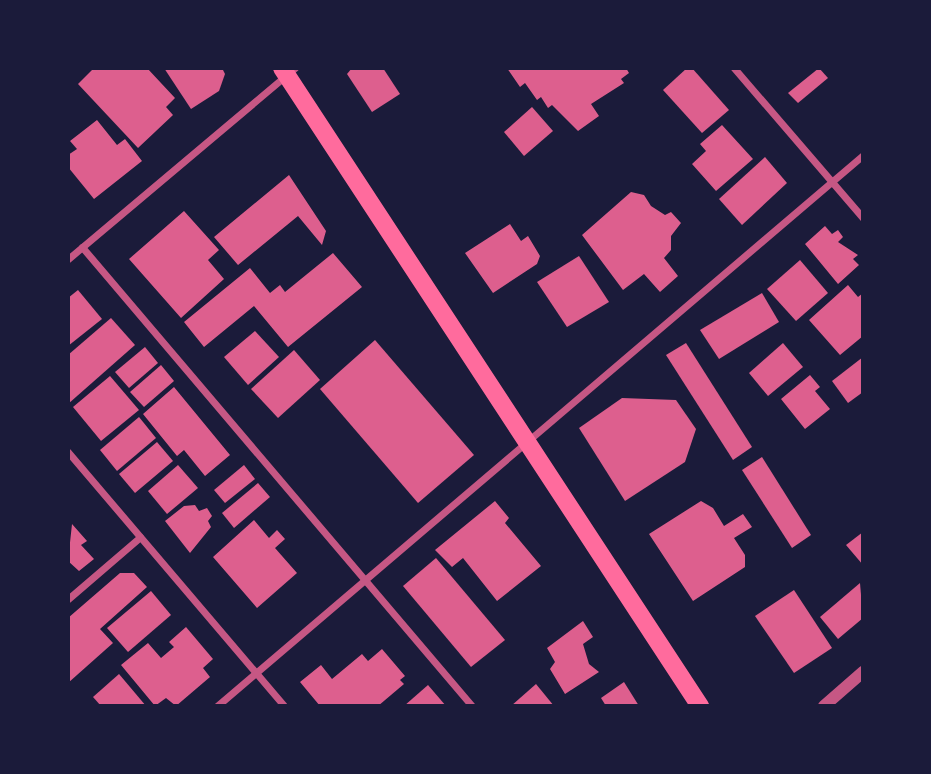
<!DOCTYPE html>
<style>
body{margin:0}
#map{position:relative;width:931px;height:774px;overflow:hidden;background:#1b1b3a;font-family:"Exo 2",sans-serif}
div>[style]{position:absolute}
[style*='--x']{left:calc(var(--x)*1px);top:calc(var(--y)*1px);width:calc(var(--w)*1px);rotate:calc(var(--a)*1deg)}
.building>*{inset:0;background:#dd5f8e}
.minor>*{height:7px;margin:-3.5px;padding:0 3.5px;transform-origin:3.5px;border-radius:3.5px;background:#c65784}
.tertiary>*{height:12px;margin:-6px;padding:0 6px;transform-origin:6px;border-radius:6px;background:#c65784}
.primary>*{height:18px;margin:-9px;padding:0 9px;transform-origin:9px;border-radius:9px;background:#ff6b9d}
span{translate:-50% -50%;white-space:nowrap;text-align:center;line-height:1.15;-webkit-text-stroke:6px #1b1b3a;paint-order:stroke}
.frame{position:absolute;inset:0;border:70px solid #1b1b3a;pointer-events:none}
</style>
<div id="map">
<div class="building">
<i style="clip-path:polygon(94px 68px,147px 68px,175px 98px,166px 107px,173px 115px,138px 148px,78px 84px)"></i>
<i style="clip-path:polygon(164px 68px,222px 68px,225px 74px,219px 91px,191px 109px)"></i>
<i style="clip-path:polygon(352px 68px,383px 68px,400px 94px,372px 112px,347px 74px)"></i>
<i style="clip-path:polygon(507px 68px,626px 68px,629px 73px,621px 79px,624px 83px,591px 104px,599px 116px,578px 131px,552px 105px,548px 108px,541px 97px,537px 100px,525px 83px,520px 87px)"></i>
<i style="clip-path:polygon(687px 68px,692px 68px,729px 110px,702px 133px,663px 90px)"></i>
<i style="clip-path:polygon(819px 68px,828px 78px,798px 103px,788px 93px)"></i>
<i style="clip-path:polygon(532px 107px,553px 131px,524px 156px,504px 132px)"></i>
<i style="clip-path:polygon(97px 120px,117px 145px,125px 139px,142px 161px,94px 199px,68px 167px,68px 155px,77px 149px,70px 141px)"></i>
<i style="clip-path:polygon(722px 125px,753px 159px,716px 191px,692px 164px,706px 151px,700px 144px)"></i>
<i style="clip-path:polygon(765px 157px,787px 183px,742px 225px,719px 199px)"></i>
<i style="clip-path:polygon(289px 175px,326px 231px,322px 245px,298px 216px,238px 265px,214px 237px)"></i>
<i style="clip-path:polygon(631px 192px,644px 195px,651px 206px,665px 215px,671px 212px,681px 223px,671px 236px,671px 250px,664px 258px,678px 276px,660px 292px,644px 274px,623px 290px,582px 235px)"></i>
<i style="clip-path:polygon(184px 211px,219px 250px,208px 260px,224px 279px,181px 318px,129px 259px)"></i>
<i style="clip-path:polygon(510px 224px,521px 241px,528px 236px,540px 256px,537px 264px,493px 293px,465px 253px)"></i>
<i style="clip-path:polygon(825px 226px,832px 234px,838px 230px,843px 237px,838px 242px,858px 255px,853px 259px,859px 265px,838px 284px,805px 244px)"></i>
<i style="clip-path:polygon(333px 253px,362px 287px,288px 347px,254px 306px,204px 347px,184px 322px,250px 268px,270px 293px,280px 285px,285px 292px)"></i>
<i style="clip-path:polygon(579px 256px,609px 302px,567px 327px,537px 282px)"></i>
<i style="clip-path:polygon(800px 260px,828px 293px,796px 321px,767px 289px)"></i>
<i style="clip-path:polygon(848px 285px,858px 297px,863px 293px,863px 336px,840px 355px,809px 320px)"></i>
<i style="clip-path:polygon(78px 290px,102px 319px,68px 346px,68px 298px)"></i>
<i style="clip-path:polygon(762px 293px,779px 322px,719px 359px,700px 330px)"></i>
<i style="clip-path:polygon(111px 318px,135px 345px,68px 404px,68px 355px)"></i>
<i style="clip-path:polygon(255px 331px,279px 357px,248px 385px,224px 357px)"></i>
<i style="clip-path:polygon(375px 340px,474px 455px,418px 503px,320px 389px)"></i>
<i style="clip-path:polygon(686px 343px,752px 447px,733px 460px,666px 355px)"></i>
<i style="clip-path:polygon(783px 343px,803px 367px,768px 396px,749px 373px)"></i>
<i style="clip-path:polygon(145px 347px,158px 363px,129px 388px,115px 372px)"></i>
<i style="clip-path:polygon(294px 350px,320px 380px,278px 418px,251px 389px)"></i>
<i style="clip-path:polygon(863px 357px,863px 392px,848px 403px,832px 381px)"></i>
<i style="clip-path:polygon(161px 365px,174px 381px,144px 407px,130px 392px)"></i>
<i style="clip-path:polygon(810px 375px,820px 387px,815px 391px,830px 409px,805px 429px,781px 399px)"></i>
<i style="clip-path:polygon(110px 376px,139px 410px,101px 441px,73px 407px)"></i>
<i style="clip-path:polygon(174px 387px,230px 455px,205px 476px,184px 450px,177px 456px,143px 414px)"></i>
<i style="clip-path:polygon(622px 398px,676px 400px,696px 429px,685px 462px,625px 501px,579px 428px)"></i>
<i style="clip-path:polygon(139px 417px,156px 438px,117px 471px,100px 450px)"></i>
<i style="clip-path:polygon(157px 442px,173px 461px,135px 493px,119px 474px)"></i>
<i style="clip-path:polygon(762px 457px,811px 535px,792px 548px,742px 470px)"></i>
<i style="clip-path:polygon(178px 465px,198px 488px,167px 514px,148px 491px)"></i>
<i style="clip-path:polygon(244px 465px,255px 479px,225px 503px,214px 490px)"></i>
<i style="clip-path:polygon(258px 483px,270px 497px,234px 528px,222px 513px)"></i>
<i style="clip-path:polygon(495px 501px,509px 518px,505px 523px,541px 566px,497px 601px,463px 558px,452px 567px,435px 550px)"></i>
<i style="clip-path:polygon(701px 501px,713px 508px,724px 526px,743px 514px,752px 527px,734px 538px,745px 555px,745px 567px,693px 601px,649px 534px)"></i>
<i style="clip-path:polygon(195px 505px,199px 511px,207px 508px,212px 516px,208px 521px,211px 527px,190px 553px,165px 521px,184px 506px)"></i>
<i style="clip-path:polygon(254px 520px,269px 538px,277px 530px,285px 539px,275px 548px,297px 573px,257px 608px,213px 557px)"></i>
<i style="clip-path:polygon(72px 524px,87px 541px,81px 545px,94px 559px,79px 571px,68px 561px)"></i>
<i style="clip-path:polygon(863px 532px,863px 565px,846px 545px)"></i>
<i style="clip-path:polygon(436px 558px,505px 640px,471px 667px,403px 586px)"></i>
<i style="clip-path:polygon(120px 573px,134px 573px,147px 587px,100px 629px,113px 643px,68px 683px,68px 618px)"></i>
<i style="clip-path:polygon(860px 583px,863px 618px,838px 639px,820px 617px)"></i>
<i style="clip-path:polygon(794px 590px,832px 648px,794px 673px,755px 616px)"></i>
<i style="clip-path:polygon(151px 591px,171px 615px,128px 652px,107px 628px)"></i>
<i style="clip-path:polygon(583px 621px,593px 637px,583px 644px,589px 664px,599px 672px,565px 694px,550px 669px,555px 662px,547px 648px)"></i>
<i style="clip-path:polygon(186px 627px,213px 659px,203px 668px,210px 677px,176px 706px,166px 698px,155px 706px,121px 665px,148px 643px,161px 658px,174px 647px,169px 642px)"></i>
<i style="clip-path:polygon(382px 649px,405px 676px,400px 680px,404px 684px,378px 706px,320px 706px,300px 682px,321px 665px,332px 679px,362px 654px,368px 661px)"></i>
<i style="clip-path:polygon(119px 674px,146px 706px,101px 706px,93px 697px)"></i>
<i style="clip-path:polygon(624px 682px,639px 706px,606px 706px,601px 698px)"></i>
<i style="clip-path:polygon(536px 684px,554px 706px,511px 706px)"></i>
<i style="clip-path:polygon(428px 685px,446px 706px,404px 706px)"></i>
</div>
<div class="minor">
<i style="--x:734;--y:68;--w:198;--a:49.3"></i>
<i style="--x:82;--y:247;--w:602;--a:49.65"></i>
<i style="--x:68;--y:259;--w:297;--a:-40.1"></i>
<i style="--x:68;--y:452;--w:333;--a:49.6"></i>
<i style="--x:68;--y:599;--w:95;--a:-40.7"></i>
<i style="--x:217;--y:706;--w:849;--a:-40.46"></i>
</div>
<div class="tertiary">
<i style="--x:824;--y:706;--w:52;--a:-41.1"></i>
</div>
<div class="primary">
<i style="--x:282;--y:68;--w:763;--a:56.77"></i>
</div>
<div class="frame"></div>
</div>
